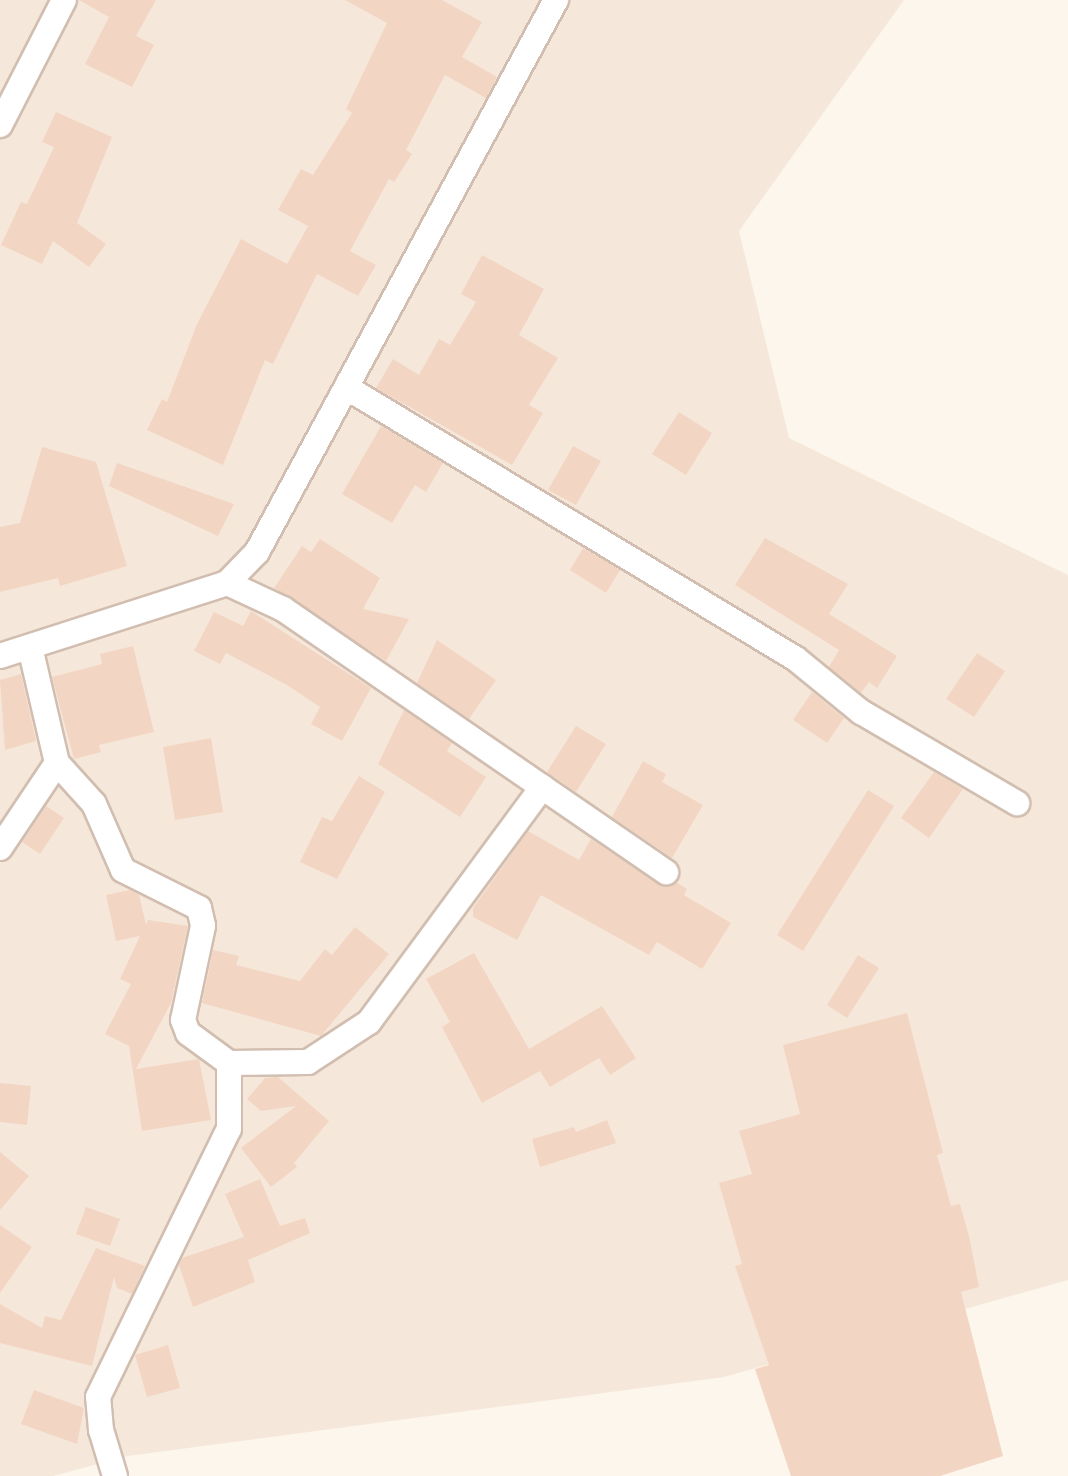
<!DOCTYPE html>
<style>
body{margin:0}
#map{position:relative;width:1068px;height:1476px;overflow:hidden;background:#fdf6ec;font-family:"Nunito Sans",sans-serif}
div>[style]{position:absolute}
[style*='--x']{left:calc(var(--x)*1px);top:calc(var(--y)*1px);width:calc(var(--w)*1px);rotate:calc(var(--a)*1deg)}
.residential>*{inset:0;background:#f5e8da}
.building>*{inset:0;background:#f3d5c3}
.roads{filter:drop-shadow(2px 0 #d1beb0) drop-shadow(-2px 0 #d1beb0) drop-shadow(0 2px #d1beb0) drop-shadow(0 -2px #d1beb0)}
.street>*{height:24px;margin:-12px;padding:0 12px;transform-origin:12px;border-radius:12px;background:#fff}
span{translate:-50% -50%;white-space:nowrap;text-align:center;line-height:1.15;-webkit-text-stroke:7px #fffaf3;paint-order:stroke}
</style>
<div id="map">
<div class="residential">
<i style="clip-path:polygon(0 0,904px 0,739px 231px,789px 438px,1068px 575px,1068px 1280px,724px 1377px,128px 1456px,53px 1476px,0 1476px)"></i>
</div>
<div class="building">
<i style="clip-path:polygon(79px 0,156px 0,136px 36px,154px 45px,132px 87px,85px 64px,109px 17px)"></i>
<i style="clip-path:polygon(345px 0,442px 0,482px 22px,462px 57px,497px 77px,486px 98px,445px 75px,406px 150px,412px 154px,394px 182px,389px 179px,350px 251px,376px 265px,358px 296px,317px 274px,273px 364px,265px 360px,223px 465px,147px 430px,162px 399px,167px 402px,197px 324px,241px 239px,287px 264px,308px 226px,278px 210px,301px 169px,313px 175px,352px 113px,346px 109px,387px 23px)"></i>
<i style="clip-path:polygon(56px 112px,112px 137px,77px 223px,106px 244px,89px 267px,53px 241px,42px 264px,1px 245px,21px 202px,27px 204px,54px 147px,42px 142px)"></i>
<i style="clip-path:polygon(482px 255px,544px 289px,519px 335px,558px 358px,529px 405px,543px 413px,512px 465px,376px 388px,393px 359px,419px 375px,439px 339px,450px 345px,476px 302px,461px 294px)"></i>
<i style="clip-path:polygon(679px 412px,712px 433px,686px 475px,652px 454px)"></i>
<i style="clip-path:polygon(381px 426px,443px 463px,426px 492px,415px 485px,392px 523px,342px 494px)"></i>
<i style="clip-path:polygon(573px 446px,601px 461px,576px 505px,548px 490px)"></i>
<i style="clip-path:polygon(42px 447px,96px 462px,127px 566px,60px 586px,58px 578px,0 592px,0 527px,20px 523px)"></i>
<i style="clip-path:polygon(117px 463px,234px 504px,218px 536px,109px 486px)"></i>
<i style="clip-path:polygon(765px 538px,848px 584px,829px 614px,897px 656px,877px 688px,869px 682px,861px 693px,829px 667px,839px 650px,735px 585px)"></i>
<i style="clip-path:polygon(320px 539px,380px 578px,363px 609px,409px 619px,386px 661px,274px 588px,302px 546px,311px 552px)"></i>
<i style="clip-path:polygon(583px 548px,620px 570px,606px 593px,570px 570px)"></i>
<i style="clip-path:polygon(251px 611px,371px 688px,342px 741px,311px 724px,320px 707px,287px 685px,226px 653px,220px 664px,194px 651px,214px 612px,243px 626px)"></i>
<i style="clip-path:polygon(437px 640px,496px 680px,469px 719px,417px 683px)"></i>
<i style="clip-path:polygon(133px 646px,154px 732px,99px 745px,101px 752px,74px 759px,52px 677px,102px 664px,100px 654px)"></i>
<i style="clip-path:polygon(977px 653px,1005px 671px,974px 717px,946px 699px)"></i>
<i style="clip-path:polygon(21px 674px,36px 741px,5px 750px,0 680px)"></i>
<i style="clip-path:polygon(812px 692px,844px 718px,827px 743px,793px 720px)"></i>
<i style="clip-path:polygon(404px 710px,452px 743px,447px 751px,486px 777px,460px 817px,378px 764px)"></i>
<i style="clip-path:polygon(576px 726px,606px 744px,576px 792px,547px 772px)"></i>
<i style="clip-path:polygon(211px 738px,223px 812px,175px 820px,163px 747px)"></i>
<i style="clip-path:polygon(643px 761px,666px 774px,662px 782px,703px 805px,672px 858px,612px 817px)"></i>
<i style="clip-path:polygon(934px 772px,963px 789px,929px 838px,901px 818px)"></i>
<i style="clip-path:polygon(359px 776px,385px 792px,337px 879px,300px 862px,322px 817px,332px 821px)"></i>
<i style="clip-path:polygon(868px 790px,894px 806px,803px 951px,777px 935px)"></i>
<i style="clip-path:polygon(46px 806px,64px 818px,40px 854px,22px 842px)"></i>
<i style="clip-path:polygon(528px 831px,579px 860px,591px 839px,658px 884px,676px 882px,687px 889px,684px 895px,731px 923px,702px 969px,657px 942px,649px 955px,541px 895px,517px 940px,473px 917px,473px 908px)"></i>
<i style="clip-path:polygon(130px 890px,139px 895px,146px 925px,148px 920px,188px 926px,171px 1003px,136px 1069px,199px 1059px,211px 1120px,142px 1131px,129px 1046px,105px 1034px,131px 984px,120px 979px,140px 936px,116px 941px,106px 895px)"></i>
<i style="clip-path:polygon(355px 927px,389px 954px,321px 1036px,202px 1003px,213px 950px,239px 956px,236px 965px,300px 981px,325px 949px,332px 955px)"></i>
<i style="clip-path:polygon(474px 953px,529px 1049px,602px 1006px,636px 1058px,610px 1075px,599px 1058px,550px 1087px,540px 1071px,482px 1103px,442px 1027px,450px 1022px,426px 979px)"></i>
<i style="clip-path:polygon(858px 955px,879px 968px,847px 1018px,827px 1005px)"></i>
<i style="clip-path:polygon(907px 1013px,943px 1153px,937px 1155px,951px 1206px,960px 1204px,969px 1236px,979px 1287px,961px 1292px,1003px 1456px,940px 1476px,791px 1476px,755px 1369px,769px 1365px,735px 1266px,742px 1264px,719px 1183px,752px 1174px,739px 1131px,800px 1114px,783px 1045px)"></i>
<i style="clip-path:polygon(278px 1077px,329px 1121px,294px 1163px,297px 1167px,271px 1187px,241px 1148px,296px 1106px,261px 1111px,247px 1099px,265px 1078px)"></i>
<i style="clip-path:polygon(0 1083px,31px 1086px,27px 1125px,0 1122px)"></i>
<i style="clip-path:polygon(607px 1120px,616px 1143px,540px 1167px,532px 1139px,574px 1127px,576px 1132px)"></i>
<i style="clip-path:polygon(0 1152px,29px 1176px,0 1210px)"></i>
<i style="clip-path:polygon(260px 1179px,280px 1226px,305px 1218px,310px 1233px,248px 1260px,255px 1282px,193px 1307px,179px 1265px,182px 1258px,244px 1237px,225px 1194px)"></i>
<i style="clip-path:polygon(86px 1207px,120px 1219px,110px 1246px,76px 1234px)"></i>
<i style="clip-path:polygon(0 1225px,32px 1247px,0 1293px)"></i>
<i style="clip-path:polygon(96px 1248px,145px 1266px,132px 1294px,117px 1288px,114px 1277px,92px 1366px,0 1343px,0 1304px,42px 1328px,45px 1316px,61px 1320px)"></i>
<i style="clip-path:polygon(168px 1345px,180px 1388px,147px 1397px,135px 1355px)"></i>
<i style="clip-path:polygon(34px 1390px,84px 1408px,77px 1444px,21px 1424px)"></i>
</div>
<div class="roads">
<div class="street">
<i style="--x:0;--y:125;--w:140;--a:-62.9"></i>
<i style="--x:349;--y:389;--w:522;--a:31.13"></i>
<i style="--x:796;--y:659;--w:84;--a:39.2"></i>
<i style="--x:861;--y:712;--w:181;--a:30.3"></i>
<i style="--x:227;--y:583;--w:62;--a:24.9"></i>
<i style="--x:283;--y:609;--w:465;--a:34.5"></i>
<i style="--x:30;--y:647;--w:119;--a:76.9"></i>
<i style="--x:57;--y:763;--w:55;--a:47.9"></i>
<i style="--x:94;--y:804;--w:72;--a:66.3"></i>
<i style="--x:123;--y:870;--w:85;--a:26.6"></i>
<i style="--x:199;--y:908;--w:18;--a:77"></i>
<i style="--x:203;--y:926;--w:96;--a:102"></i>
<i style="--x:183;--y:1020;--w:14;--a:69"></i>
<i style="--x:188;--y:1033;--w:51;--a:36.2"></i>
<i style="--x:229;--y:1063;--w:79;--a:-0.7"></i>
<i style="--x:308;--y:1062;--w:73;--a:-33.3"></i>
<i style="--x:369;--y:1022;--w:292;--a:-53.6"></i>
<i style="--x:0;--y:656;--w:238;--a:-17.8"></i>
<i style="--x:227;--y:583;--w:43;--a:-45.9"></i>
<i style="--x:257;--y:552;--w:628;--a:-61.56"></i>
<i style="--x:0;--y:848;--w:102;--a:-56.2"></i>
<i style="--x:115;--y:1476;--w:48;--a:-106.9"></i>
<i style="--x:101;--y:1430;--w:33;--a:-95"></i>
<i style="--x:98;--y:1397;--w:298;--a:-64"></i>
<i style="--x:229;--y:1129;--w:66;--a:-90"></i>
</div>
</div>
</div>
